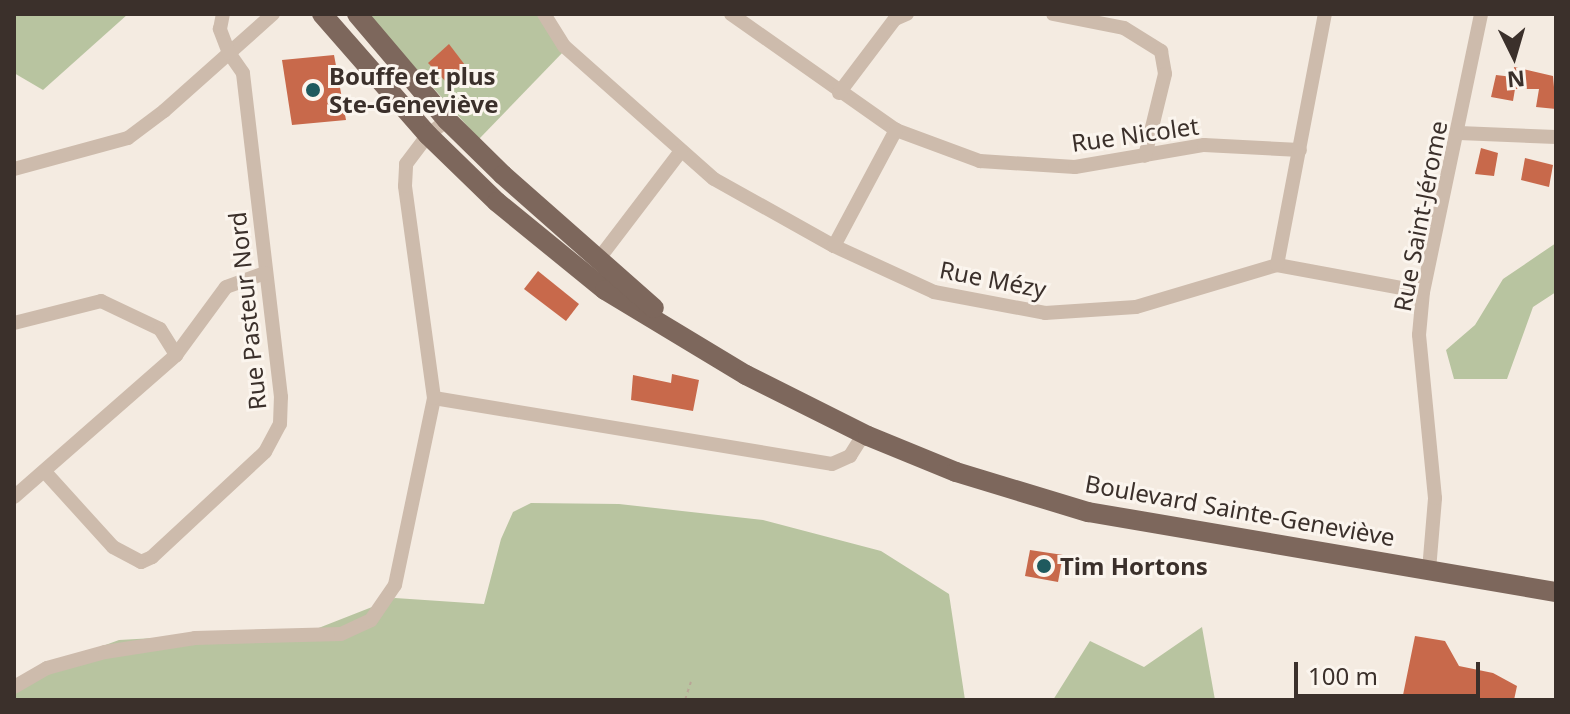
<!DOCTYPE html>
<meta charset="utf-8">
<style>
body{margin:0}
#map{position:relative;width:1570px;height:714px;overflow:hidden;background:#f4ebe1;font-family:"Noto Sans",sans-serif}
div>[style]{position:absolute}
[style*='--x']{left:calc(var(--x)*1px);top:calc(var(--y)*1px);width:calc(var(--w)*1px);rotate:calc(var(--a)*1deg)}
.green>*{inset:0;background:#b8c4a0}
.building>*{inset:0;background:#c8694b}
.path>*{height:2px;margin-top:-1px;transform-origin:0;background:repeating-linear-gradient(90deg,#b9a596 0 4px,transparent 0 8px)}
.minor>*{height:14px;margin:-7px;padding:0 7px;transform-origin:7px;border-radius:7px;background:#cdbbac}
.primary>*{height:20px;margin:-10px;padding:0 10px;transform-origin:10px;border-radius:10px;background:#7d675c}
.dots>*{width:22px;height:22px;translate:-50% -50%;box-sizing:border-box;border:4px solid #fbf5ee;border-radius:50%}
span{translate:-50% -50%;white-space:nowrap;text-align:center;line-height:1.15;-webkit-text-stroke:6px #fbf5ee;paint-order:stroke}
.poi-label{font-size:24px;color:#3b302b;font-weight:700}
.left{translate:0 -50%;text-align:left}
.street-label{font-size:24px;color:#3b302b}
.frame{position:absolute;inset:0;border:16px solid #3b302b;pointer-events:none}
.north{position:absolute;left:1474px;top:16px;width:80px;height:80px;-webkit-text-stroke:6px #fbf5ee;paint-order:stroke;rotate:175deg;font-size:22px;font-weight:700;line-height:32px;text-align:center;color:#3b302b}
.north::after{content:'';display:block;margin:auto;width:28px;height:36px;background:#3b302b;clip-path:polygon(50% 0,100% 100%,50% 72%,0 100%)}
.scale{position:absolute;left:1294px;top:662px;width:186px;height:36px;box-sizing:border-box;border:4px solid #3b302b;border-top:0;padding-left:10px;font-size:24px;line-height:28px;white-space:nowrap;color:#3b302b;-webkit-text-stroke:6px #fbf5ee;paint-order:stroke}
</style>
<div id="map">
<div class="green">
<i style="clip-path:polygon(14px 14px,128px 14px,43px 90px,14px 73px)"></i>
<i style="clip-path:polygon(367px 14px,540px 14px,565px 50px,479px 139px)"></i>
<i style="clip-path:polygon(1556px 243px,1556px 292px,1533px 307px,1507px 379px,1454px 379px,1446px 350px,1475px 325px,1503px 279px)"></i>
<i style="clip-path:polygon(531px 503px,619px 504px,763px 520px,881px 551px,949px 594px,965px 700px,14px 700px,14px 690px,45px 667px,119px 640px,316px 629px,395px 598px,484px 604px,501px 539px,513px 512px)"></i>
<i style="clip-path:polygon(1202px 627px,1215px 700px,1053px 700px,1090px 641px,1144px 667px)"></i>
</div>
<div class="building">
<i style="clip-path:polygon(449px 44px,468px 69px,449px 85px,428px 63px)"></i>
<i style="clip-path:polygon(334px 55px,346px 120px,292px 125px,282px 60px)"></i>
<i style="clip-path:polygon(1514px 67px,1553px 76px,1556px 109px,1536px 107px,1539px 89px,1515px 89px,1513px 101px,1491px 97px,1496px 75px,1513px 77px)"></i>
<i style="clip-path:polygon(1481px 148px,1498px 153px,1494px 176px,1475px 174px)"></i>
<i style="clip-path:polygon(1525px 158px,1553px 165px,1549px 187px,1521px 180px)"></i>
<i style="clip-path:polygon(538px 271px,579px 304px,566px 321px,524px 289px)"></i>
<i style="clip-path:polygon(672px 374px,699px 380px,693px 411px,631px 400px,633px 375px,671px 383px)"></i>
<i style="clip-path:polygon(1030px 550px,1063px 555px,1058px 582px,1025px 576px)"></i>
<i style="clip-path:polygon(1415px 636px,1445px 641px,1459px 666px,1493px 673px,1517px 686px,1514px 700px,1402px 700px)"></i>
</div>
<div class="path">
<i style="--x:685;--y:700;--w:19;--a:-72"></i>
</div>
<div class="minor">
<i style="--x:544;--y:14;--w:38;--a:58"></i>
<i style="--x:564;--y:46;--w:200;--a:41.6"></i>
<i style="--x:714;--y:179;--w:137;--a:29.2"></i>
<i style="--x:834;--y:246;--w:110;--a:24.7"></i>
<i style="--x:934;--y:292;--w:113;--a:10.7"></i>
<i style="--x:1045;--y:313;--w:91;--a:-3.8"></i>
<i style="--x:1136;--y:307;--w:147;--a:-16.6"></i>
<i style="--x:1277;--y:265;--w:148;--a:10.5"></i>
<i style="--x:731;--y:14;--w:202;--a:35.1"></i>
<i style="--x:896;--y:130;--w:90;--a:20.3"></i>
<i style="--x:980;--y:161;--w:95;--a:3.6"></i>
<i style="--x:1075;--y:167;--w:131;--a:-9.7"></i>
<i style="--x:1204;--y:145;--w:96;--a:3"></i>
<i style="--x:1053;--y:14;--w:72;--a:11.2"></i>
<i style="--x:1124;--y:28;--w:44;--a:31.9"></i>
<i style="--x:1161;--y:51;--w:23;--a:80"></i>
<i style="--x:1165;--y:74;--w:84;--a:103.7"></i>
<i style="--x:839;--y:93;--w:93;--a:-52.9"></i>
<i style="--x:895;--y:19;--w:13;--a:-23"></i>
<i style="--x:1459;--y:133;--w:97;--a:2.4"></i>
<i style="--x:14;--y:169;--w:118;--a:-15.2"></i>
<i style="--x:128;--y:138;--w:45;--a:-36.9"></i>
<i style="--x:164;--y:111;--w:146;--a:-41.7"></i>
<i style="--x:834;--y:246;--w:132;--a:-61.9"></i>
<i style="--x:604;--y:252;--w:127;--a:-52.7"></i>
<i style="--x:1277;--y:265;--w:256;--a:-79.2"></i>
<i style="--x:14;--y:323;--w:90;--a:-14.2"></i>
<i style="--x:101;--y:301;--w:65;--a:25.4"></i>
<i style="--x:160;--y:329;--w:31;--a:58"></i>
<i style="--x:434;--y:398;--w:403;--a:9.4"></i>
<i style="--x:832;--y:464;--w:20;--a:-24"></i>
<i style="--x:850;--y:456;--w:26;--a:-58"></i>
<i style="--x:45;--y:472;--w:101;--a:47.8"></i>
<i style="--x:113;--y:547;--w:32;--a:28"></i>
<i style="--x:141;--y:562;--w:12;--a:-24"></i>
<i style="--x:152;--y:557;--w:154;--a:-42.9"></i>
<i style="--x:265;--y:452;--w:32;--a:-62"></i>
<i style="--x:280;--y:424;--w:27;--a:-88"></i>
<i style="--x:281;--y:397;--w:326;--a:-96.7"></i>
<i style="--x:243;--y:73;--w:24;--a:-125"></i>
<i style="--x:229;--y:53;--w:26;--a:-111"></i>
<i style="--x:220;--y:29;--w:15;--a:-79"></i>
<i style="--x:14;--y:497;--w:215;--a:-41.2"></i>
<i style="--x:176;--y:355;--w:84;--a:-53.7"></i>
<i style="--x:226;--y:287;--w:41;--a:-19.7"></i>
<i style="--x:1429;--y:570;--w:72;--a:-85.2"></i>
<i style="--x:1435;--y:498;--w:164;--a:-95.6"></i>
<i style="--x:1419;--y:335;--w:43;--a:-84.7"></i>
<i style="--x:1423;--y:292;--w:284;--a:-78.2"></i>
<i style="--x:14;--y:687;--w:38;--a:-30"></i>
<i style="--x:47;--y:668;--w:60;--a:-15.4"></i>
<i style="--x:105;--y:652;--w:91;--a:-8.8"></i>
<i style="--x:195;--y:638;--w:146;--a:-1.6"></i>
<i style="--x:341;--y:634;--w:33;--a:-25"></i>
<i style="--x:371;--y:620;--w:42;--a:-55.6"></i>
<i style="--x:395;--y:585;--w:191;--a:-78.2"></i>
<i style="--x:434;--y:398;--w:214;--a:-97.8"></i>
<i style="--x:405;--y:186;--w:22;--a:-87"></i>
<i style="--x:406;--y:164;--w:36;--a:-53"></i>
<i style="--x:428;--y:135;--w:24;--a:-38"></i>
</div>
<div class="primary">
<i style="--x:322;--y:14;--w:161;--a:48.8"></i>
<i style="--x:428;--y:135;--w:96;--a:44.2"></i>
<i style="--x:497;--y:202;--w:139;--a:39.2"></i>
<i style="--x:605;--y:290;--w:165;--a:31.1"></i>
<i style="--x:746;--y:375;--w:136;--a:26.6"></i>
<i style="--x:868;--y:436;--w:95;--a:22.2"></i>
<i style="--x:956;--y:472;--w:138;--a:16.9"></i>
<i style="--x:1088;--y:512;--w:475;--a:9.7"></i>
<i style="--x:357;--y:14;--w:139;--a:49.7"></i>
<i style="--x:447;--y:120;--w:78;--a:44.5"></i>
<i style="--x:503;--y:175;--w:201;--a:41.4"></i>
</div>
<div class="dots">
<i style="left:313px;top:90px;background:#1f5a5e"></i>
<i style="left:1044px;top:566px;background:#1f5a5e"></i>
</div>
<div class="poi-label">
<span class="left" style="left:329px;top:90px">Bouffe et plus<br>Ste-Geneviève</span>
<span class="left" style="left:1060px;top:566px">Tim Hortons</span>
</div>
<div class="street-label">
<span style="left:1135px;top:134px;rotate:-8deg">Rue Nicolet</span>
<span style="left:1420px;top:216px;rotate:-79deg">Rue Saint-Jérome</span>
<span style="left:993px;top:279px;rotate:11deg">Rue Mézy</span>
<span style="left:247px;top:311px;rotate:-96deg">Rue Pasteur Nord</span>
<span style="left:1240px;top:510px;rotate:10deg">Boulevard Sainte-Geneviève</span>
</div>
<div class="frame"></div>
<div class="north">N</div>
<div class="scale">100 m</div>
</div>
